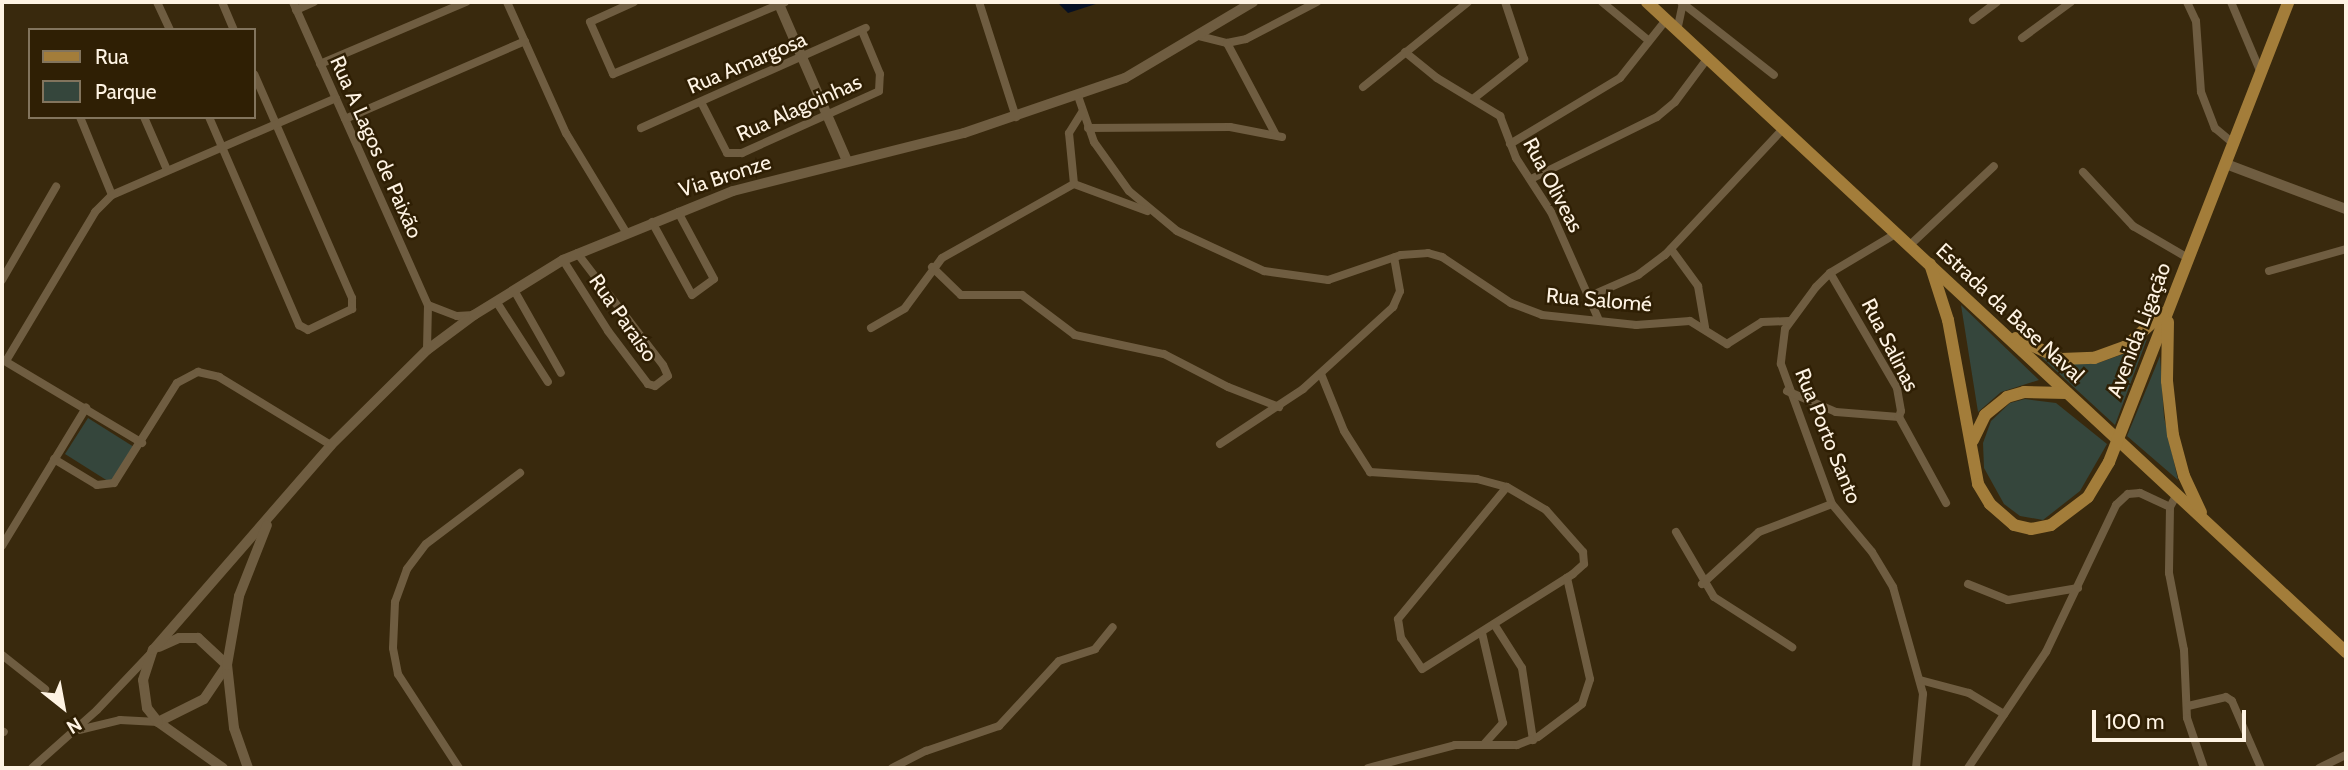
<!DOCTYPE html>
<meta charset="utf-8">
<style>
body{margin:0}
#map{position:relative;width:2348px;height:770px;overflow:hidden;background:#39290d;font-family:Cabin,sans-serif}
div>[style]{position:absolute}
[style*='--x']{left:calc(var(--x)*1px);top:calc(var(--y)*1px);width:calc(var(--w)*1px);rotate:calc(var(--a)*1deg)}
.green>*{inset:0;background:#35463c}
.water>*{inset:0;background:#071023}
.minor>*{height:8px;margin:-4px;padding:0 4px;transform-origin:4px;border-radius:4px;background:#6f5d41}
.tertiary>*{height:10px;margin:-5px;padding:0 5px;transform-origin:5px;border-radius:5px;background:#6f5d41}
.secondary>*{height:10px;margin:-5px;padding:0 5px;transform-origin:5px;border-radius:5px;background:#6f5d41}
.primary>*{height:12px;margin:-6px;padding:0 6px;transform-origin:6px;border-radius:6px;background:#a37d3a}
span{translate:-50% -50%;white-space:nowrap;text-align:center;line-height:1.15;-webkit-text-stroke:5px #2f1f04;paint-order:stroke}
.street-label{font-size:21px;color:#fef3e3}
.frame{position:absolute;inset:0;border:4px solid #fef3e3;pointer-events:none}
.legend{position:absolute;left:28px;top:28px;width:228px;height:91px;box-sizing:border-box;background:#2f1f04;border:2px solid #82745d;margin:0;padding:9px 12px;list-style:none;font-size:21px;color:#fef3e3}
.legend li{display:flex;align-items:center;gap:14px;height:35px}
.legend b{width:35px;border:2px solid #82745d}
.north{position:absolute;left:28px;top:672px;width:70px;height:70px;-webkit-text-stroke:5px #2f1f04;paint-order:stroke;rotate:149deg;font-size:19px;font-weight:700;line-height:28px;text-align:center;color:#fef3e3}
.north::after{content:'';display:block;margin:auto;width:24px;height:32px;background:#fef3e3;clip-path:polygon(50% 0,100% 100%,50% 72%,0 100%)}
.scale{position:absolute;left:2092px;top:710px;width:154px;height:32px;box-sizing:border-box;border:4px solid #fef3e3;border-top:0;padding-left:9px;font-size:21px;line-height:24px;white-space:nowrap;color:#fef3e3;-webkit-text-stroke:5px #2f1f04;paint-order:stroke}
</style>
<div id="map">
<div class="green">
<i style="clip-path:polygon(1961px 305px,2039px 380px,2001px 392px,1978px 412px)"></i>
<i style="clip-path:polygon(2147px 339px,2115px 425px,2041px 357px,2063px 363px,2098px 363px,2129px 352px)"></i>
<i style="clip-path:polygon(2160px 356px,2164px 417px,2178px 480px,2127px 436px)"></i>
<i style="clip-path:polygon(2025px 399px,2056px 403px,2107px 444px,2080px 491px,2043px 520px,2020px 516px,2004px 504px,1984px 468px,1983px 443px,1991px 421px,2010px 403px)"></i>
<i style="clip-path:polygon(88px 418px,134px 447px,111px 483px,65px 454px)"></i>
</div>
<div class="water">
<i style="clip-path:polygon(1057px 2px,1102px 2px,1068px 13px)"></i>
</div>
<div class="minor">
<i style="--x:157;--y:2;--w:31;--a:65"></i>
<i style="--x:222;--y:2;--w:30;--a:67"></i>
<i style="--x:293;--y:2;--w:332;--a:66"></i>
<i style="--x:428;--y:305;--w:45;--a:91.3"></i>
<i style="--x:507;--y:2;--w:144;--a:65.8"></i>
<i style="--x:566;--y:133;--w:116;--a:58.8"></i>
<i style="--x:634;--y:2;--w:48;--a:155.6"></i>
<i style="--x:590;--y:22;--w:57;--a:66.1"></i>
<i style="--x:613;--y:74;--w:186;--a:-22.7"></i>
<i style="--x:979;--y:2;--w:121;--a:72.2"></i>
<i style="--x:1602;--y:2;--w:60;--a:39.6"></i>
<i style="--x:1681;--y:2;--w:118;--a:38.1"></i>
<i style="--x:2187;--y:2;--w:21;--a:65"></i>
<i style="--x:2196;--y:21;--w:71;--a:86"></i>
<i style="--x:2201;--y:92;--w:39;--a:69"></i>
<i style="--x:2215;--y:128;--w:25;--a:40"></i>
<i style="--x:2231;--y:2;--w:77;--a:67.1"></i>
<i style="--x:296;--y:10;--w:20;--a:-24"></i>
<i style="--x:1973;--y:20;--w:30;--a:-37"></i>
<i style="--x:1677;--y:31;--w:30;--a:-78"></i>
<i style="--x:1199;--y:36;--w:29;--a:14"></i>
<i style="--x:1227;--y:43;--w:19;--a:-12"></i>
<i style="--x:1246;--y:39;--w:80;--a:-27.5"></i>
<i style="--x:2022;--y:38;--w:61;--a:-36.3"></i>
<i style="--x:1227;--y:43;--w:104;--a:62"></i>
<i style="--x:1405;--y:52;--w:41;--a:39.1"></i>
<i style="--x:1437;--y:78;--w:74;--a:31.1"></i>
<i style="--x:1500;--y:116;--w:45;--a:69.1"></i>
<i style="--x:1516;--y:158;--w:64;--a:57.1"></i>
<i style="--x:1551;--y:212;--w:116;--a:66.1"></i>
<i style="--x:320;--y:64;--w:159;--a:-23"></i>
<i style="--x:1363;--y:87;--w:135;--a:-39"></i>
<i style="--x:1078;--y:96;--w:49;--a:70.8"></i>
<i style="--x:1094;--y:142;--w:60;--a:54.5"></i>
<i style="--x:1129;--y:191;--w:62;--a:39.8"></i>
<i style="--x:1177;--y:231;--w:96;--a:24.7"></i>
<i style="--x:1264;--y:271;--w:65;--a:8"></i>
<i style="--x:1328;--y:280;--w:77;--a:-18.9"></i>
<i style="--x:1401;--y:255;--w:27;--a:-4"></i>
<i style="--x:1428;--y:253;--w:15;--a:16"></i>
<i style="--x:1442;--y:257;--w:83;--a:33.7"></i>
<i style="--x:1511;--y:303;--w:33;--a:21"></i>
<i style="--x:1542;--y:315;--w:95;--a:6.1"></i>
<i style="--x:1636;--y:325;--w:54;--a:-4.2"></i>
<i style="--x:1690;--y:321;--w:44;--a:31.9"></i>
<i style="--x:1727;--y:344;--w:41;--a:-32.2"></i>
<i style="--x:1762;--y:322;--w:27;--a:-2"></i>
<i style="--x:1473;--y:99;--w:65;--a:-38.1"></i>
<i style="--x:1524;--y:59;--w:60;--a:-108.4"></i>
<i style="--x:701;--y:102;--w:57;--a:63"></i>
<i style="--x:727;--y:153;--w:15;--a:0"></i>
<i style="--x:742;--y:153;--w:150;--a:-24.3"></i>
<i style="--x:879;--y:91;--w:17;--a:-87"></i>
<i style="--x:880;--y:74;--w:47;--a:-112.7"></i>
<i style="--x:80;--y:117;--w:84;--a:67.7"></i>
<i style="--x:144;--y:117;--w:58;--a:66.5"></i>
<i style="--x:209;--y:117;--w:227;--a:66.6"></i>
<i style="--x:299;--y:325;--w:10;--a:29"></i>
<i style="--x:308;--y:330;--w:49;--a:-25.5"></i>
<i style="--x:352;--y:309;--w:11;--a:-90"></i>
<i style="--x:352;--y:298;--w:244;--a:-113.6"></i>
<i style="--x:345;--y:119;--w:196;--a:-23.4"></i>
<i style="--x:641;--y:128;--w:246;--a:-24"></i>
<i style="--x:1088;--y:128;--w:142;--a:-0.4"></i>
<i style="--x:1230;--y:127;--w:53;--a:10.9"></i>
<i style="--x:1510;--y:144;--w:128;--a:-31"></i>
<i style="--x:1620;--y:78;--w:74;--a:-51.6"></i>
<i style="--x:2083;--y:172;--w:74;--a:47.2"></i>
<i style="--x:2133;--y:226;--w:64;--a:30.2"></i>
<i style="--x:1531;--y:179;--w:140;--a:-26.2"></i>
<i style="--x:1657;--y:117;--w:23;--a:-40"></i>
<i style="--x:1675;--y:102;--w:54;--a:-53.3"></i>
<i style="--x:1074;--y:184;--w:78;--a:20.3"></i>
<i style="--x:1074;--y:184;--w:51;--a:-95.6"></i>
<i style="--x:1069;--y:133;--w:25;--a:-58"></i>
<i style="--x:652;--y:222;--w:83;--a:61.3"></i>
<i style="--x:692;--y:295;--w:27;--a:-36"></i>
<i style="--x:714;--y:279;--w:76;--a:-118.2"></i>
<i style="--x:1897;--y:233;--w:78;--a:149.2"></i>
<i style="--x:1830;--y:273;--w:20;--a:135"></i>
<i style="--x:1816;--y:287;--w:52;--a:126.4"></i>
<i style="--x:1785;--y:329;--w:35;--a:97"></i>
<i style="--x:1781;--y:364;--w:149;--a:70"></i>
<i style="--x:1832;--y:504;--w:62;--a:50.2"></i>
<i style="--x:1872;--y:552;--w:41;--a:59"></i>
<i style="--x:1893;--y:587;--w:111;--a:74.3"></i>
<i style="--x:1923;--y:694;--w:74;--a:95.4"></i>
<i style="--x:1910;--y:245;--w:115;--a:-43.2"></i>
<i style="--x:1671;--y:249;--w:46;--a:53.9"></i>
<i style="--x:1698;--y:286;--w:42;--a:80.3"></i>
<i style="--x:563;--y:260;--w:84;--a:57.6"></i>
<i style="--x:608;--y:331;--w:66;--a:53"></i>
<i style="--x:648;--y:384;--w:7;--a:16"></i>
<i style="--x:655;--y:386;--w:16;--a:-38"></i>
<i style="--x:668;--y:376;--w:12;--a:-114"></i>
<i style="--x:663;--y:365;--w:141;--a:-127.5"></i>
<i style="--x:932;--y:267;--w:40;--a:44"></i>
<i style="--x:961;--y:295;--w:61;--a:0"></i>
<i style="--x:1022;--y:295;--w:66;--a:37"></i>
<i style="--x:1075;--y:335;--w:91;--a:12.1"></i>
<i style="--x:1164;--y:354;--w:72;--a:27.3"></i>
<i style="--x:1228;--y:387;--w:55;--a:21.4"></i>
<i style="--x:2269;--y:271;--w:80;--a:-15.9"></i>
<i style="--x:2;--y:280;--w:108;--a:-59.9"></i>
<i style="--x:514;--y:290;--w:95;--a:60.5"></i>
<i style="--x:1588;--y:297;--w:55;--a:-23.7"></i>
<i style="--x:1638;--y:275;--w:34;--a:-37"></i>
<i style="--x:1665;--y:255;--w:173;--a:-46.9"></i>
<i style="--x:496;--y:301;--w:96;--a:57.3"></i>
<i style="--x:428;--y:305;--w:31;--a:21"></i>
<i style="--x:457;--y:316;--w:17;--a:-3"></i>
<i style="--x:871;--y:328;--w:39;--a:-30"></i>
<i style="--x:905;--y:308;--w:62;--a:-53.5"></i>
<i style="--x:942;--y:258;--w:151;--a:-29.3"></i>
<i style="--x:3;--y:360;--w:162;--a:30.8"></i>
<i style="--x:6;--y:361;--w:174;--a:-59.1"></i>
<i style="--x:95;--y:212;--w:24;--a:-45"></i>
<i style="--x:112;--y:195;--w:244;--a:-23.4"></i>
<i style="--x:1321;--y:374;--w:61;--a:68"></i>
<i style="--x:1344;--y:431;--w:49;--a:57.6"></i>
<i style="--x:1370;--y:472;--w:107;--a:3.7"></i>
<i style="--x:1477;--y:479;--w:31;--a:15"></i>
<i style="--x:1507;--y:487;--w:45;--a:30.5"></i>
<i style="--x:1546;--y:510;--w:56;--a:48.6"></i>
<i style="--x:1583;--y:552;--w:12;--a:85"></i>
<i style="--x:1584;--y:564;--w:15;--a:138"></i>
<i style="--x:1573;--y:574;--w:178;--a:147.8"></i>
<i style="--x:1422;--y:669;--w:37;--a:-124"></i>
<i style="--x:1401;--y:638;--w:19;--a:-99"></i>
<i style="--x:1398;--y:619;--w:171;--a:-50.5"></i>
<i style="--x:1787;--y:391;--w:53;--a:23.2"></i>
<i style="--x:1836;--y:412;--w:63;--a:4.5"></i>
<i style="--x:1899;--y:417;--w:6;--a:-72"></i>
<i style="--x:1901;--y:411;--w:23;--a:-100"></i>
<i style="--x:1897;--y:388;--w:133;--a:-120.2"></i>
<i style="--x:1899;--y:417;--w:98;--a:61.3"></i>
<i style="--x:1220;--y:444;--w:100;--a:-33.5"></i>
<i style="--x:1303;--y:389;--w:122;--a:-42.3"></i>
<i style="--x:1393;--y:307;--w:17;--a:-66"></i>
<i style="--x:1400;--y:291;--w:34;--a:-100"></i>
<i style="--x:54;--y:459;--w:50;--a:31.2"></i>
<i style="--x:97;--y:485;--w:17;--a:-7"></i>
<i style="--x:114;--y:483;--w:118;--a:-57.8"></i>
<i style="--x:177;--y:383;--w:24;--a:-28"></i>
<i style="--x:198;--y:372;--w:22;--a:13"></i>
<i style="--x:219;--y:377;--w:131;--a:31.3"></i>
<i style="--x:2177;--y:494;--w:15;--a:118"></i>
<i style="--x:2170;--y:507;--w:66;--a:90.9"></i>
<i style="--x:2169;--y:573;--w:78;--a:79"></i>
<i style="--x:2184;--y:650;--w:68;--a:87.5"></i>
<i style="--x:2187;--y:718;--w:53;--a:71.2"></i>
<i style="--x:1676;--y:532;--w:75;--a:59.7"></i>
<i style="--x:1714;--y:597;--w:93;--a:32.7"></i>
<i style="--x:2;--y:546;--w:162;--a:-58.7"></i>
<i style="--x:1702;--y:584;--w:77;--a:-42.4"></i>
<i style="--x:1759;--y:532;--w:78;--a:-21"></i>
<i style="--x:1968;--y:584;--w:43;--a:21.8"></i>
<i style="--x:2008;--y:600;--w:71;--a:-9.7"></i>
<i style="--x:1494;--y:624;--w:52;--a:57.5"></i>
<i style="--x:1522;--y:668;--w:73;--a:81.3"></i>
<i style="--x:1482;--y:633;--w:92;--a:76.9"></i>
<i style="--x:1503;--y:723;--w:28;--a:132"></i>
<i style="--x:2;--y:655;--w:55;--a:38.3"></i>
<i style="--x:1920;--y:680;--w:51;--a:14.9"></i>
<i style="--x:1969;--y:693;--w:41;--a:31"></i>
<i style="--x:2188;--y:706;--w:39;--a:-13"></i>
<i style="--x:2226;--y:697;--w:7;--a:34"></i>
<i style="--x:2232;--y:701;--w:73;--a:66.6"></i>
<i style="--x:79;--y:730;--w:42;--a:-13.7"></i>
<i style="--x:120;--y:720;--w:38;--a:3"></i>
<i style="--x:2;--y:731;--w:2;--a:27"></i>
<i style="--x:32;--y:768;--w:87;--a:-41.7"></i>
<i style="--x:97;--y:710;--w:79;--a:-46.5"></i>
<i style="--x:459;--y:768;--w:112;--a:-123"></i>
<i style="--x:398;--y:674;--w:26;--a:-101"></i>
<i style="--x:393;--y:648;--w:46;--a:-87.5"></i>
<i style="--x:395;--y:602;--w:35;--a:-70"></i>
<i style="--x:407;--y:569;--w:31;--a:-53"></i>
<i style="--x:426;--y:544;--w:118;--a:-37.1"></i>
<i style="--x:892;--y:768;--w:38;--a:-27"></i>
<i style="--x:926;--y:751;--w:77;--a:-18.9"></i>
<i style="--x:999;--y:726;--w:88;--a:-47.3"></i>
<i style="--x:1059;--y:661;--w:38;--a:-18"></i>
<i style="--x:1095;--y:649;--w:28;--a:-51"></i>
<i style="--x:1368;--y:768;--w:90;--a:-14.8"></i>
<i style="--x:1455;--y:745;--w:62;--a:0"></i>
<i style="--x:1517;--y:745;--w:22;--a:-21"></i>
<i style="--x:1538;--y:737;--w:55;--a:-36.9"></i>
<i style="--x:1582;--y:704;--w:26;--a:-72"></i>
<i style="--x:1590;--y:679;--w:104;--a:-102.8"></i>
<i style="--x:1968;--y:768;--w:140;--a:-56.1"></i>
<i style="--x:2046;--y:652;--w:163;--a:-64.5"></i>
<i style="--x:2116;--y:505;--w:16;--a:-43"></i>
<i style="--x:2128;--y:494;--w:12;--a:-5"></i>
<i style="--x:2140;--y:493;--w:33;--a:25"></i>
<i style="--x:2319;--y:768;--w:30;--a:-26"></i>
</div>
<div class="tertiary">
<i style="--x:778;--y:2;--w:173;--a:66.5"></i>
</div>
<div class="secondary">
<i style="--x:2226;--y:164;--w:128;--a:20.6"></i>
<i style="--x:158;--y:722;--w:51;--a:-26.6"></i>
<i style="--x:204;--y:699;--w:41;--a:-55.9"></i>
<i style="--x:227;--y:665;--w:40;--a:-137"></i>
<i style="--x:198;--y:638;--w:19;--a:180"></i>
<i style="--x:179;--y:638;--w:22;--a:156"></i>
<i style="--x:223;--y:768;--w:80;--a:-144.7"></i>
<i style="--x:158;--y:722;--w:18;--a:-128"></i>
<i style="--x:147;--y:708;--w:28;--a:-98"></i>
<i style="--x:143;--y:680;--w:32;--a:-72"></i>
<i style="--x:153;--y:650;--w:271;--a:-49"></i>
<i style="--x:331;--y:445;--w:135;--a:-44.7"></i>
<i style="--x:427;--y:350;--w:59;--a:-36.7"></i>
<i style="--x:474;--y:315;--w:105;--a:-31.7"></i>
<i style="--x:563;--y:260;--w:183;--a:-22.1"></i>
<i style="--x:733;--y:191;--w:238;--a:-14.1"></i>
<i style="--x:964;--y:133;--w:170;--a:-18.9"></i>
<i style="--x:1125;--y:78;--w:149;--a:-30.7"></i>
<i style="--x:248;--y:768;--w:42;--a:-109.3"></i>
<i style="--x:234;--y:728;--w:63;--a:-96.3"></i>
<i style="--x:227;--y:665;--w:70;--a:-80.1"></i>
<i style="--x:239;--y:596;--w:76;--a:-68.5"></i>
</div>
<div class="primary">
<i style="--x:1647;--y:2;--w:955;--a:42.92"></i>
<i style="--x:1930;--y:264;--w:59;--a:72.2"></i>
<i style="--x:1948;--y:320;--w:167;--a:79.6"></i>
<i style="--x:1978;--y:484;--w:23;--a:59"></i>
<i style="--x:1990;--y:504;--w:32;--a:41"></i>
<i style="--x:2014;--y:525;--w:17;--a:13"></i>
<i style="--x:2031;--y:529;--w:20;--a:-11"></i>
<i style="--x:2051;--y:525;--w:46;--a:-37.1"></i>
<i style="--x:2088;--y:497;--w:41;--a:-59"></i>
<i style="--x:2109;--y:462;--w:494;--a:-68.7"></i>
<i style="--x:2168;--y:322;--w:59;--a:91"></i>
<i style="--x:2167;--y:381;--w:54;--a:83.7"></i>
<i style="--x:2173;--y:435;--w:42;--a:75"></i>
<i style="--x:2184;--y:476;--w:40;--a:65"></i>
<i style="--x:2016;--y:338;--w:50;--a:25"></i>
<i style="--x:2061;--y:359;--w:33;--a:-2"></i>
<i style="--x:2094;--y:358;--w:33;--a:-20"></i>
<i style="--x:2125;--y:347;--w:51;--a:-41.8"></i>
<i style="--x:1973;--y:440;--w:28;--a:-64"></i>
<i style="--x:1985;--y:415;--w:28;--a:-39"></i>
<i style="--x:2007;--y:397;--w:18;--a:-16"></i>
<i style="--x:2024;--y:392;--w:43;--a:1.3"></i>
</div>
<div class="street-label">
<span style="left:747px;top:63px;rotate:-23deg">Rua Amargosa</span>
<span style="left:799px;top:108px;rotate:-24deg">Rua Alagoinhas</span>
<span style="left:376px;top:147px;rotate:66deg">Rua A Lagos de Paixão</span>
<span style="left:725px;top:176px;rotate:-18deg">Via Bronze</span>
<span style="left:1553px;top:185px;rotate:62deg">Rua Oliveas</span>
<span style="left:1599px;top:300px;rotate:5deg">Rua Salomé</span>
<span style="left:2010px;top:313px;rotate:43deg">Estrada da Base Naval</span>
<span style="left:623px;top:318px;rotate:55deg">Rua Paraíso</span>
<span style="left:2139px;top:330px;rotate:-69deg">Avenida Ligação</span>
<span style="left:1890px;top:345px;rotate:63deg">Rua Salinas</span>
<span style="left:1828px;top:436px;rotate:68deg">Rua Porto Santo</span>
</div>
<div class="frame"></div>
<ul class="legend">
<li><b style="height:9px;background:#a37d3a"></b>Rua</li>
<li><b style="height:19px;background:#35463c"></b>Parque</li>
</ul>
<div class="north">N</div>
<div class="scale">100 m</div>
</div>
